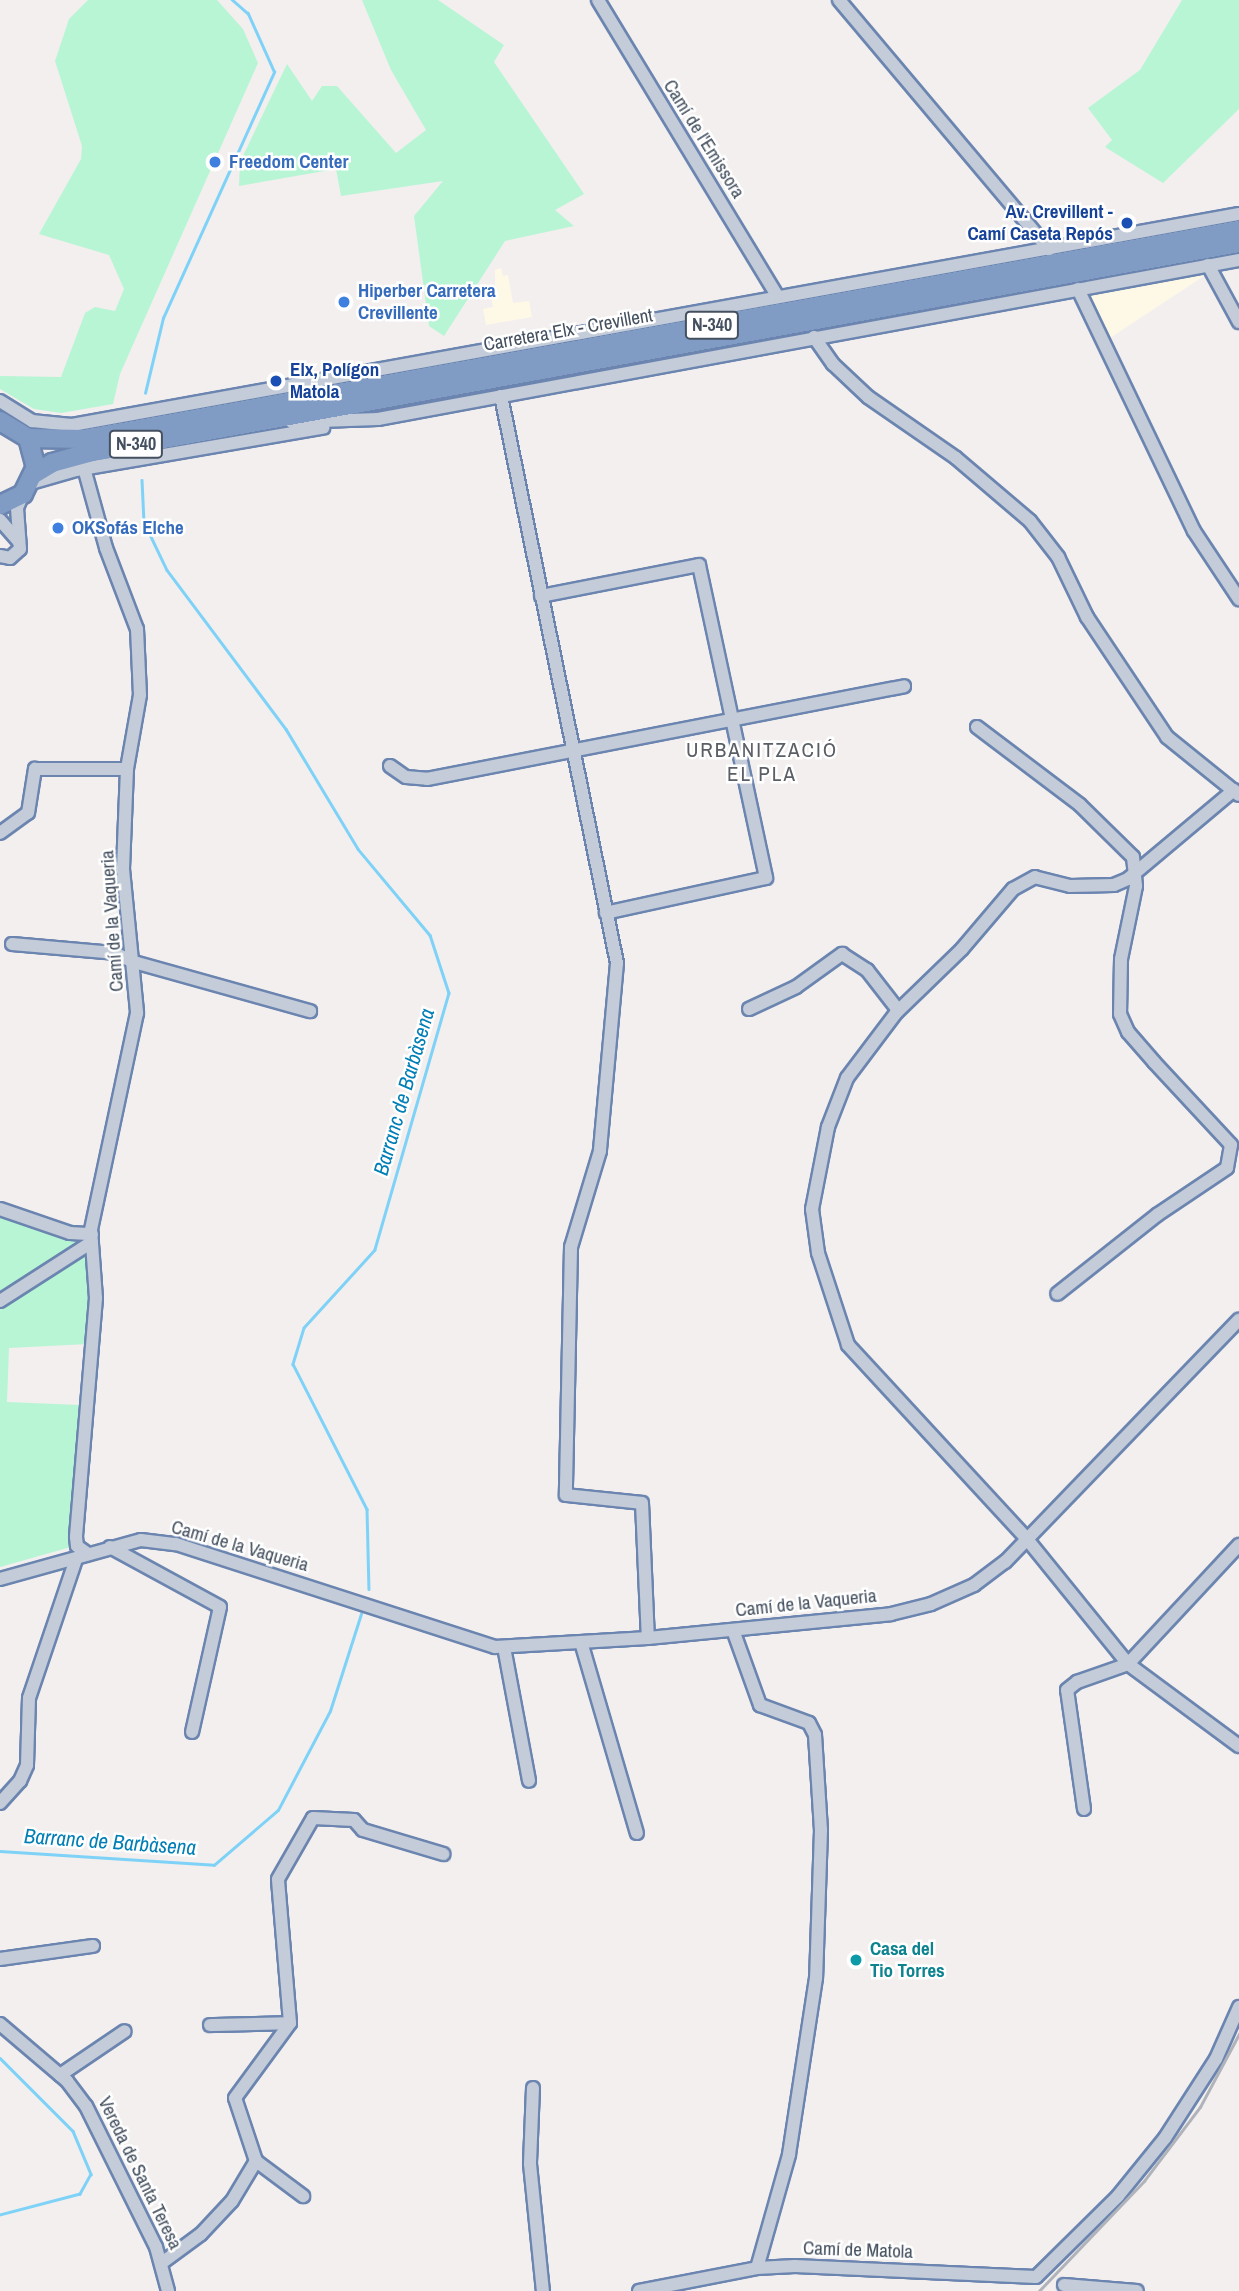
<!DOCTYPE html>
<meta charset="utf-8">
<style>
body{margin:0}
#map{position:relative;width:1239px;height:2291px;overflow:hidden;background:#f2efee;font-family:"Archivo Narrow",sans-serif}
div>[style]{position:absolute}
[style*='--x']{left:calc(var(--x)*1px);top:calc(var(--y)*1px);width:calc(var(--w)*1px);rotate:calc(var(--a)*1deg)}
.commercial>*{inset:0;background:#fef9e6}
.green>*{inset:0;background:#b7f5d5}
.stream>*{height:2.5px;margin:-1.25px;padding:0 1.25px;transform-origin:1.25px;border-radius:1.25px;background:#7fd2f7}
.roads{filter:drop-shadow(2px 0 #6b85b0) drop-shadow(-2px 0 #6b85b0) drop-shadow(0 2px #6b85b0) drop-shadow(0 -2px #6b85b0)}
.minor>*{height:12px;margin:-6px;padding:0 6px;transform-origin:6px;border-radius:6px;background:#c3ccd8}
.highway>*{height:18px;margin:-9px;padding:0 9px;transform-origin:9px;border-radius:9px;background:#809bc4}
.rail>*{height:2.5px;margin:-1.25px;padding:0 1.25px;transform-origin:1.25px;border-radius:1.25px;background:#b0b3ba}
.dots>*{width:19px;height:19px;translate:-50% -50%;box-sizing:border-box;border:4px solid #fff;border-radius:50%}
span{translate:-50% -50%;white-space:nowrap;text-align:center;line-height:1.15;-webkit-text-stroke:5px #fff;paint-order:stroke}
.shield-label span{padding:2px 5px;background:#fff;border:2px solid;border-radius:5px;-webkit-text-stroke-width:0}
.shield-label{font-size:18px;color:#44505f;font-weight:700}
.street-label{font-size:19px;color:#44505f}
.shop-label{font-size:19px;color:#366cbe;font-weight:700}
.left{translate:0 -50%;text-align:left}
.transit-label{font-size:19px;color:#164399;font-weight:700}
.right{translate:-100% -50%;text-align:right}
.culture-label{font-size:19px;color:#0d838f;font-weight:700}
.neighbourhood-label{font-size:21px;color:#5a5e65;letter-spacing:2px}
.water-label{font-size:21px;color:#007eb6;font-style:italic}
</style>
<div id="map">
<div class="commercial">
<i style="clip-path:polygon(501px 268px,503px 276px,508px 275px,513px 303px,529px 301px,532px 317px,486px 325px,483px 309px,493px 307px,489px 287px,495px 286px,495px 270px)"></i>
<i style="clip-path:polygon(1207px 274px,1107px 340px,1088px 294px)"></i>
</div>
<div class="green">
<i style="clip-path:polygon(88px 0,217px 0,243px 29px,258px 63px,120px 374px,113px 404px,61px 413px,34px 409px,0 389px,0 376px,61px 377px,85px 313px,95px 307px,115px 311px,124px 289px,109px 255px,39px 234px,81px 159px,82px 146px,55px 61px,69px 19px)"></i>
<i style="clip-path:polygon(362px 0,438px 0,504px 45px,494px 62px,584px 194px,555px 210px,574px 226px,505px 241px,444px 336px,429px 326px,414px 216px,443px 181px,341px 196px,336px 169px,239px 186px,240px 162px,287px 64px,312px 101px,322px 86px,337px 86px,396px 153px,426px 130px,391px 70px)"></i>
<i style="clip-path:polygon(1182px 0,1239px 0,1239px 109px,1163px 183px,1105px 147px,1112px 140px,1088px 108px,1140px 70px)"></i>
<i style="clip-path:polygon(0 1212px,87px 1227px,91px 1297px,88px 1344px,9px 1348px,7px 1402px,80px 1405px,71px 1547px,0 1567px)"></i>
</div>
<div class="stream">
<i style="--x:145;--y:393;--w:77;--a:-76.5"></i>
<i style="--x:163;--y:318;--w:270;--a:-65.7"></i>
<i style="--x:274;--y:72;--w:64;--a:-114.1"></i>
<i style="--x:248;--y:14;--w:21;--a:-139"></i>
<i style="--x:142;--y:480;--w:42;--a:87.3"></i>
<i style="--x:144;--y:522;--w:53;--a:64.4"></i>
<i style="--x:167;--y:570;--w:199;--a:53.2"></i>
<i style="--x:286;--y:729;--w:140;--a:59"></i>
<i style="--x:358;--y:849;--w:112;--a:50.1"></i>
<i style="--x:430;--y:935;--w:61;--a:71.9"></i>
<i style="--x:449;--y:993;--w:267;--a:106.1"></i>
<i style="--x:375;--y:1250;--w:105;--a:132.3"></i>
<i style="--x:304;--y:1328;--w:38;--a:107"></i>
<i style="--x:293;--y:1364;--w:163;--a:63"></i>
<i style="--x:367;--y:1509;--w:80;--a:88.6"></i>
<i style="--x:0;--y:1851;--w:214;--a:3.7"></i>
<i style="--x:214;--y:1865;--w:84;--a:-40.7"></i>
<i style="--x:278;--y:1810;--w:112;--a:-62.3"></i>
<i style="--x:330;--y:1711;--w:102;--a:-72.3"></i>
<i style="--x:0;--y:2058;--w:103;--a:45"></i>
<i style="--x:73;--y:2131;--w:47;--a:67.3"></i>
<i style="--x:91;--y:2174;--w:23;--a:119"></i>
<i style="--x:80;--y:2194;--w:83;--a:165.3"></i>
</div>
<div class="roads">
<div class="minor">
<i style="--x:598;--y:0;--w:347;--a:58.8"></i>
<i style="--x:839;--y:0;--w:326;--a:49.9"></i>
<i style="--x:1208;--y:265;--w:65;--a:61.5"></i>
<i style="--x:1078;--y:289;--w:268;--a:64.4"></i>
<i style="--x:1194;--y:531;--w:82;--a:56.5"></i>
<i style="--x:814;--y:337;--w:33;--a:55"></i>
<i style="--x:833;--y:364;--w:48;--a:43.3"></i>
<i style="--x:868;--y:397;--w:107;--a:34.7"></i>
<i style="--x:956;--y:458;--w:97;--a:40.4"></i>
<i style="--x:1030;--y:521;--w:46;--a:52.1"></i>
<i style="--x:1058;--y:557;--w:67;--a:64.2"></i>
<i style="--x:1087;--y:617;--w:144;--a:56.3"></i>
<i style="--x:1167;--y:737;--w:92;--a:38.9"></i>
<i style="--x:501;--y:396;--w:579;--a:78.44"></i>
<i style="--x:617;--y:963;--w:189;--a:95.2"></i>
<i style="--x:600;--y:1151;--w:100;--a:106.8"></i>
<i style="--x:571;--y:1247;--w:248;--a:91.2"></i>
<i style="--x:566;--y:1495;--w:76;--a:6"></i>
<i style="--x:642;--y:1503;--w:135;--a:87.5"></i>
<i style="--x:0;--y:401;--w:38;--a:32"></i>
<i style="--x:32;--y:421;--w:40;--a:5.7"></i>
<i style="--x:72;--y:425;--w:1186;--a:-10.25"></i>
<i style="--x:292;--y:422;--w:86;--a:-2"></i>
<i style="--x:378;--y:419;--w:876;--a:-10.46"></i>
<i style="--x:84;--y:468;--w:83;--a:74.6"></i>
<i style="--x:106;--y:548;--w:87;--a:69.1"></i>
<i style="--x:137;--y:629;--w:66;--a:87.4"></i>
<i style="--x:140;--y:695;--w:75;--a:100"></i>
<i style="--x:127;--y:769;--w:100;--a:92.3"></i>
<i style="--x:123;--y:869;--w:145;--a:84.4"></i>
<i style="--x:137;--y:1013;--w:222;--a:102"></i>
<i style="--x:91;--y:1230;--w:68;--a:85.8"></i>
<i style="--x:96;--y:1298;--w:240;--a:94.8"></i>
<i style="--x:76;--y:1537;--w:9;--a:84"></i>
<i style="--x:77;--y:1546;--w:14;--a:36"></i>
<i style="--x:31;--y:483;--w:47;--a:-16.1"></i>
<i style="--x:76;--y:470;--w:251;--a:-9.7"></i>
<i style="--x:0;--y:520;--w:28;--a:49"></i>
<i style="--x:0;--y:556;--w:10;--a:11"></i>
<i style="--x:10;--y:558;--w:13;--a:-42"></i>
<i style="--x:20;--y:549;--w:41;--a:-94.2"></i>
<i style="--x:17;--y:508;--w:15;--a:-67"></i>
<i style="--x:541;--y:596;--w:161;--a:-11.1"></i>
<i style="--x:699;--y:565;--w:320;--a:77.9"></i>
<i style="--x:766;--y:878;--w:164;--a:167.7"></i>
<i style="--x:977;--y:727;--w:129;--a:37.1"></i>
<i style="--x:1080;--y:805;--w:74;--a:44.5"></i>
<i style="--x:1133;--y:857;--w:29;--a:84"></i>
<i style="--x:1136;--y:886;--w:75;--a:101.6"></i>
<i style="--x:1121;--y:959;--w:55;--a:91"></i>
<i style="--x:1120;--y:1014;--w:20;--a:66"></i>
<i style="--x:1128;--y:1032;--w:40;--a:49"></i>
<i style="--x:1154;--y:1062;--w:113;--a:47.1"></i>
<i style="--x:1231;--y:1145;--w:23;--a:100"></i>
<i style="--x:1227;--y:1168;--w:84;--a:146.1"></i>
<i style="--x:1157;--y:1215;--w:127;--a:141.7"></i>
<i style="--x:390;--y:766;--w:19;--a:35"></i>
<i style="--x:406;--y:777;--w:21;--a:5"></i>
<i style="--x:427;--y:779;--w:486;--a:-11"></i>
<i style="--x:1234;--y:790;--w:138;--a:140"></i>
<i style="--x:1128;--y:879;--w:15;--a:157"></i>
<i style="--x:1114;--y:885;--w:44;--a:178.7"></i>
<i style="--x:1070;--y:886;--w:36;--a:-166"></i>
<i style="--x:1035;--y:877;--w:25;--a:151"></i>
<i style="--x:1013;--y:889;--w:79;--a:130.4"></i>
<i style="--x:962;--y:949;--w:92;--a:135.9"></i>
<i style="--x:896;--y:1013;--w:81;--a:127"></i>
<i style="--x:847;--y:1078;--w:53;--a:111.2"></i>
<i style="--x:828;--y:1127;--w:84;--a:101"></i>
<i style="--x:812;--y:1209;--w:44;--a:82.2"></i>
<i style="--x:818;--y:1253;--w:97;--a:71.9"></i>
<i style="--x:848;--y:1345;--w:263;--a:47.3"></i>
<i style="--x:1026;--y:1538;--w:162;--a:51"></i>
<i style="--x:1128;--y:1664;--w:138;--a:36.5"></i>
<i style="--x:0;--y:833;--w:34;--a:-36"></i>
<i style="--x:28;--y:813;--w:45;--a:-81"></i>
<i style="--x:35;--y:769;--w:92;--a:0"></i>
<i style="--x:12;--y:944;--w:102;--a:5"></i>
<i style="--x:114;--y:953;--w:22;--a:24"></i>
<i style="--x:134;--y:962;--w:183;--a:15.6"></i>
<i style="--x:749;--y:1009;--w:52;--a:-25.1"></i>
<i style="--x:796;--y:987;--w:57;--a:-35.7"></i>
<i style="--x:842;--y:954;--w:30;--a:33"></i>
<i style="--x:867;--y:970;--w:51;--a:52.2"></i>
<i style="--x:0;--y:1209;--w:74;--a:18.9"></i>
<i style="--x:70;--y:1233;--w:22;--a:3"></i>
<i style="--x:0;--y:1301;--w:109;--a:-32.7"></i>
<i style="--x:110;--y:1547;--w:125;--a:28.6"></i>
<i style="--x:220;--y:1607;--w:128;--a:102.6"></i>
<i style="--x:0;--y:1579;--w:146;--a:-15.5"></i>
<i style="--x:141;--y:1540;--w:35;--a:7"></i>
<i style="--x:176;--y:1544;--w:335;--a:17.9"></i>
<i style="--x:495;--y:1647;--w:153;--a:-3.4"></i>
<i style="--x:648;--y:1638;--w:244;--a:-5.6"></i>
<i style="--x:891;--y:1614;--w:41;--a:-14"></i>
<i style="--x:931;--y:1604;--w:47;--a:-23.8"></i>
<i style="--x:974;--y:1585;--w:39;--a:-37"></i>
<i style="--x:1005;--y:1562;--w:337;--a:-46"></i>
<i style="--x:733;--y:1630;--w:80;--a:70.2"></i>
<i style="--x:760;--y:1705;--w:52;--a:20.2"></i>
<i style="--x:809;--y:1723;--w:13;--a:63"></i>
<i style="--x:815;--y:1735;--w:95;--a:86.4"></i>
<i style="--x:821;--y:1830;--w:148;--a:91.9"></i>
<i style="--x:816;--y:1978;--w:179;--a:98.7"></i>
<i style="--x:789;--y:2155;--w:117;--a:105.8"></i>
<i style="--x:581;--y:1642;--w:199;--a:73.7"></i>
<i style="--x:504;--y:1647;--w:136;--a:79.4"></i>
<i style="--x:0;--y:1803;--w:30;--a:-48"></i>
<i style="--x:20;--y:1781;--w:17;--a:-66"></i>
<i style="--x:27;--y:1765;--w:67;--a:-88.3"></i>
<i style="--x:29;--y:1698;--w:147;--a:-71.3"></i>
<i style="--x:1084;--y:1809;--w:120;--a:-98.1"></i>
<i style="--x:1067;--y:1690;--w:13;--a:-39"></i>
<i style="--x:1077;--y:1682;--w:54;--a:-19.4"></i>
<i style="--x:1128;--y:1664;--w:163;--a:-47"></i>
<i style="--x:0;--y:1959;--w:94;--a:-8"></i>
<i style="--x:0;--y:2024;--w:88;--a:40.4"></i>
<i style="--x:67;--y:2081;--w:31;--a:53"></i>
<i style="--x:86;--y:2106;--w:157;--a:63.6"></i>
<i style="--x:156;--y:2247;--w:46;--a:74.7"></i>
<i style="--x:210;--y:2025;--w:80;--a:-1.4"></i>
<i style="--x:60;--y:2075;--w:78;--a:-34.1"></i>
<i style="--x:533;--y:2088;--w:76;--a:92.3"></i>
<i style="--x:530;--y:2164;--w:128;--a:84.2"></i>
<i style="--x:256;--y:2161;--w:59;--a:36.7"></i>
<i style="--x:163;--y:2262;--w:47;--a:-36.4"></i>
<i style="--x:201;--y:2234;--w:45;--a:-46.8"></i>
<i style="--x:232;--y:2201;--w:47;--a:-59"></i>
<i style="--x:256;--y:2161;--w:66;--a:-108.4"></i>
<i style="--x:235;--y:2098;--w:93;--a:-53.7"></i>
<i style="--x:290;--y:2023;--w:144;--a:-94.8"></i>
<i style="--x:278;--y:1879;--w:70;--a:-60.2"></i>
<i style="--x:313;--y:1818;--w:41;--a:2.8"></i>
<i style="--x:354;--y:1820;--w:13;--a:48"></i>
<i style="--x:363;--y:1830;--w:84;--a:16.7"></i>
<i style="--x:1064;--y:2285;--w:73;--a:4.7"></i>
<i style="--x:639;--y:2291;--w:120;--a:-11"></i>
<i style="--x:757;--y:2268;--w:38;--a:-3"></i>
<i style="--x:795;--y:2266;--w:241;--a:2.6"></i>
<i style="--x:1036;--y:2277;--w:115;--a:-44.6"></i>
<i style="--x:1118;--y:2196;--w:75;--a:-51"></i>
<i style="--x:1165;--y:2138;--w:94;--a:-57.2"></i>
<i style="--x:1216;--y:2059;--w:57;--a:-66.1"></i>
</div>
<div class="highway">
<i style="--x:0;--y:421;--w:33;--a:31"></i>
<i style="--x:28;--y:438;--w:30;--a:75"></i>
<i style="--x:36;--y:467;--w:30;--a:116"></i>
<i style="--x:23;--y:494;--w:25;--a:154"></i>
<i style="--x:28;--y:438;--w:56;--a:1"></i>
<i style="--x:84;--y:439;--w:1174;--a:-10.26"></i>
<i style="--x:34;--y:474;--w:21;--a:-31"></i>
<i style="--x:52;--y:463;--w:41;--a:-15.4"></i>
<i style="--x:92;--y:452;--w:1166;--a:-10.33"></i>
</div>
</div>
<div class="rail">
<i style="--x:1039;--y:2291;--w:152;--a:-46.3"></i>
<i style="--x:1144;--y:2181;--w:93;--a:-52.9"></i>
<i style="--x:1200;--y:2107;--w:83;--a:-61.9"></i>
</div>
<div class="dots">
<i style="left:215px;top:162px;background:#3f7fe0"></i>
<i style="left:1127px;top:223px;background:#1a4fb4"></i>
<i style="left:344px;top:302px;background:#3f7fe0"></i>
<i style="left:276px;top:381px;background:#1a4fb4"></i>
<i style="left:58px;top:528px;background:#3f7fe0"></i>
<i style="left:856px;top:1960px;background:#0f9aa8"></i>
</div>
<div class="shield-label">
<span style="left:712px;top:325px">N-340</span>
<span style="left:136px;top:444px">N-340</span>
</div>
<div class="street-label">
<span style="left:704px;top:139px;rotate:58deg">Camí de l'Emissora</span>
<span style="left:568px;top:330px;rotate:-10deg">Carretera Elx - Crevillent</span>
<span style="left:112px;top:921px;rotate:-94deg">Camí de la Vaqueria</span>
<span style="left:240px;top:1546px;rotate:16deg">Camí de la Vaqueria</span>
<span style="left:806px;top:1603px;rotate:-6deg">Camí de la Vaqueria</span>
<span style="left:140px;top:2173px;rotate:64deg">Vereda de Santa Teresa</span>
<span style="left:858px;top:2250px;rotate:2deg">Camí de Matola</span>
</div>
<div class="shop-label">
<span class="left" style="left:229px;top:162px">Freedom Center</span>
<span class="left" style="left:358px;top:302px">Hiperber Carretera<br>Crevillente</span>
<span class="left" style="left:72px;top:528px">OKSofás Elche</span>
</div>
<div class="transit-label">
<span class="right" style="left:1113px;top:223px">Av. Crevillent -<br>Camí Caseta Repós</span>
<span class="left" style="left:290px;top:381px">Elx, Polígon<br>Matola</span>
</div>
<div class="culture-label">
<span class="left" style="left:870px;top:1960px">Casa del<br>Tio Torres</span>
</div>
<div class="neighbourhood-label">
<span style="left:762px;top:762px">URBANITZACIÓ<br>EL PLA</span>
</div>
<div class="water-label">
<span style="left:404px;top:1092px;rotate:-74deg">Barranc de Barbàsena</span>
<span style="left:110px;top:1842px;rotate:4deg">Barranc de Barbàsena</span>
</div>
</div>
